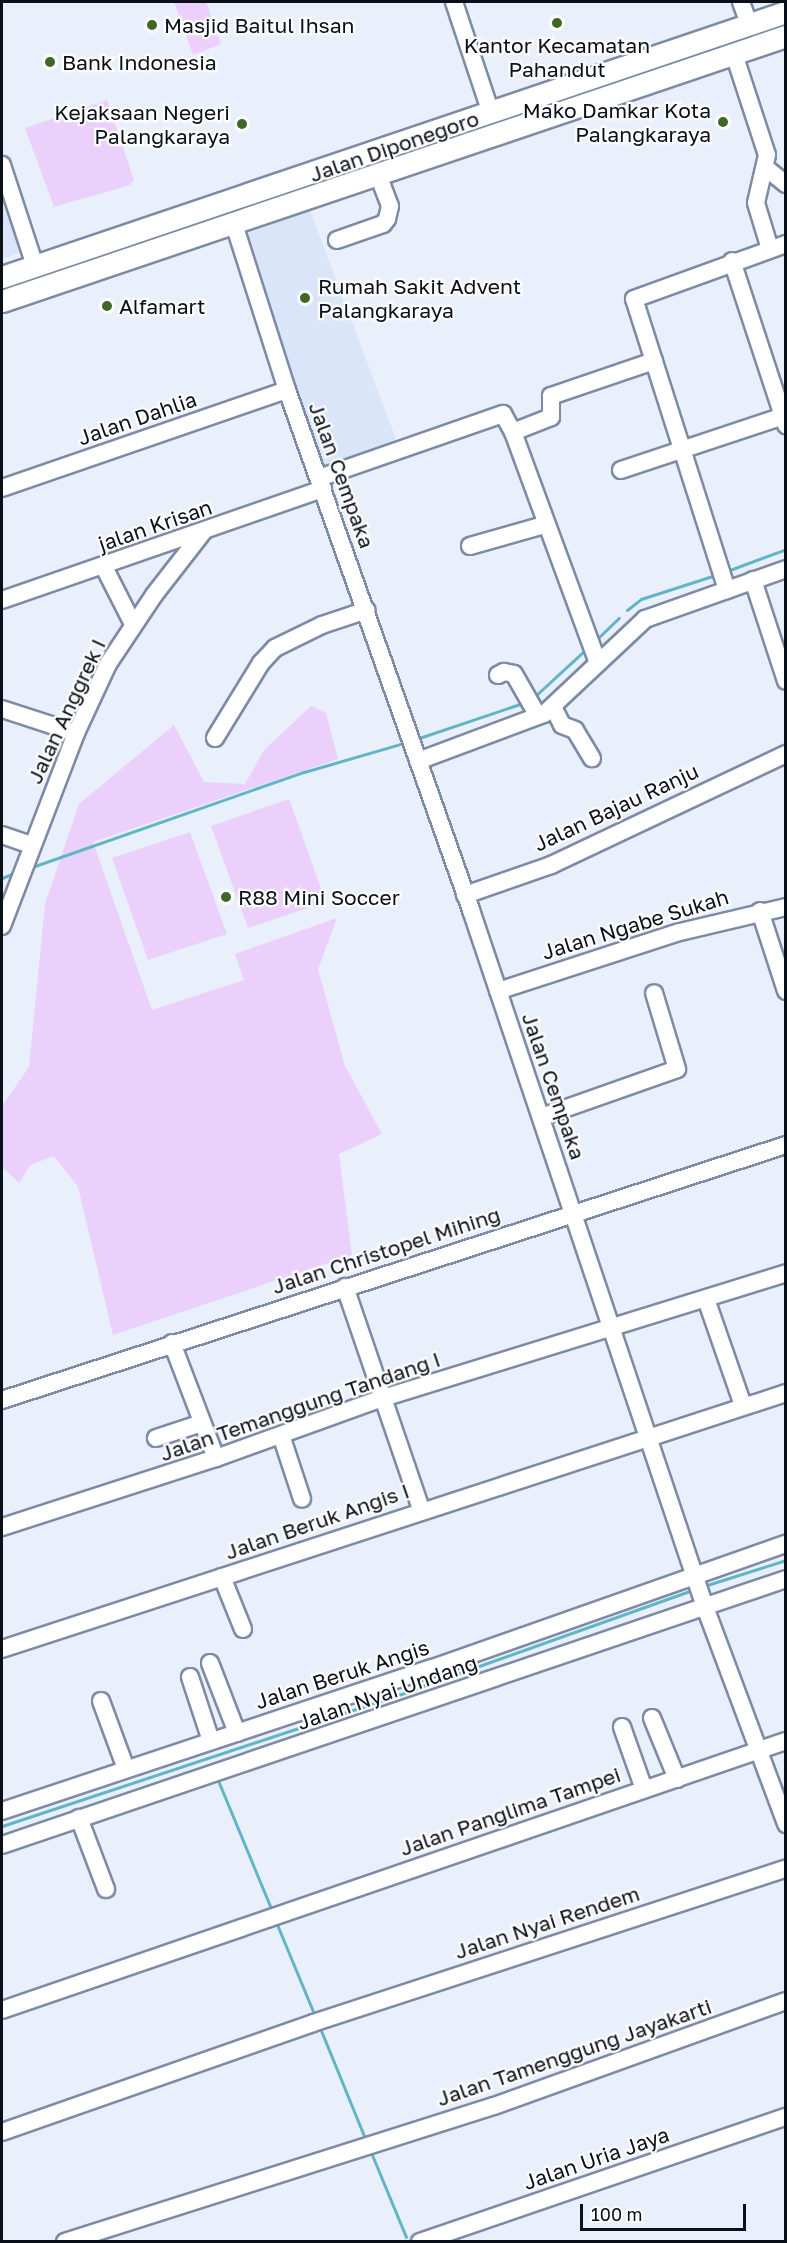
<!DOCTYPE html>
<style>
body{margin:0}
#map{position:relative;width:787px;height:2243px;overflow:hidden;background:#eaf0fb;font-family:"Golos Text",sans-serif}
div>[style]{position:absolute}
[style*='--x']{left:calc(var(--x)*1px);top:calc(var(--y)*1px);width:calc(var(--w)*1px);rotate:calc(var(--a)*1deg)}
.built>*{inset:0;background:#dae5f9}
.green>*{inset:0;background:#ebd0fc}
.stream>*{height:3px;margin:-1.5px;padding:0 1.5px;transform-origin:1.5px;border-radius:1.5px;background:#61b6c6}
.roads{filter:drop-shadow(2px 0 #7d8ba4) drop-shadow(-2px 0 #7d8ba4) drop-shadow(0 2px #7d8ba4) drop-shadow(0 -2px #7d8ba4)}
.minor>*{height:16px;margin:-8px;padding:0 8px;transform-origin:8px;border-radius:8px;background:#fff}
.major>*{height:21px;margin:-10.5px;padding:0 10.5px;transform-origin:10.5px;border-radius:10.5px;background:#fff}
.dots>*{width:16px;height:16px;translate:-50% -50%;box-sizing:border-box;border:3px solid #fdfdfd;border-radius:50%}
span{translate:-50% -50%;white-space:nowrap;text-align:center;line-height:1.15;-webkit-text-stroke:4.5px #fdfdfd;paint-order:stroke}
.poi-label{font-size:21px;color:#0a0f18}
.left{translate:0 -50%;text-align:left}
.right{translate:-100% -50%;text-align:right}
.street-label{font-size:21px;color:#0a0f18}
.frame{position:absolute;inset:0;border:3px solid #0a0f18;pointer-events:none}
.scale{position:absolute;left:580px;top:2204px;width:166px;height:27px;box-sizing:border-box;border:3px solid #0a0f18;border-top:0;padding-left:8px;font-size:18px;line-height:21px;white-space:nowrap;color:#0a0f18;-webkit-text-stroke:4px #fdfdfd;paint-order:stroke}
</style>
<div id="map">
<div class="built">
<i style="clip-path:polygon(2px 195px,21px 252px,2px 259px)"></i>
<i style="clip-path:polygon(310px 210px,398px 444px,324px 471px,245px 234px)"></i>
</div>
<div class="green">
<i style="clip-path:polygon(174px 2px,206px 2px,221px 44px,193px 55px)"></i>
<i style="clip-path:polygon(107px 100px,134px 180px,130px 185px,54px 207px,25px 128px)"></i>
<i style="clip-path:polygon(311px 706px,326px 713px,338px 759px,93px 842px,152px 1010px,244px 980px,235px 954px,337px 918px,318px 969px,345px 1066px,382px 1134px,339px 1154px,352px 1255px,113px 1335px,78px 1187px,54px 1156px,30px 1165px,19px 1183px,2px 1167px,2px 1106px,29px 1067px,45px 904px,79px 804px,174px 725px,204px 782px,245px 784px,264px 750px)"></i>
<i style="clip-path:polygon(289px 799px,326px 902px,248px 928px,211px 826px)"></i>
<i style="clip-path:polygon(190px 832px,227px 934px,148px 960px,112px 858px)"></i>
</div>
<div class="stream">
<i style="--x:727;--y:571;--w:63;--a:-20.4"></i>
<i style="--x:627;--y:610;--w:18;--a:-38"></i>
<i style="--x:641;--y:599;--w:75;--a:-17.9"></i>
<i style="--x:598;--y:638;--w:29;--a:-44"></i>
<i style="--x:534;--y:697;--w:67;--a:-42.6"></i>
<i style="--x:416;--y:739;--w:113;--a:-18.6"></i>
<i style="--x:32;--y:867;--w:288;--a:-19.3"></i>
<i style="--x:304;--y:772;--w:107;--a:-16.2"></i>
<i style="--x:2;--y:878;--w:16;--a:-22"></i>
<i style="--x:704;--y:1586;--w:86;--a:-17.6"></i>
<i style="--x:217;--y:1778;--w:144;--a:67.5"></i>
<i style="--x:2;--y:1826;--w:426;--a:-18.3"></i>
<i style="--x:406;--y:1692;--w:304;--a:-19.6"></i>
<i style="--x:276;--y:1922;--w:102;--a:67.5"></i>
<i style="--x:320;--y:2028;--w:122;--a:67.8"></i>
<i style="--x:370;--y:2150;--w:94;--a:67.5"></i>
</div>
<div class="roads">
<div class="minor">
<i style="--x:454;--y:2;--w:117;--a:71.6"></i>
<i style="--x:741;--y:2;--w:23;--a:70"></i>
<i style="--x:734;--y:54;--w:106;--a:71.9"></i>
<i style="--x:767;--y:155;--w:49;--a:102.9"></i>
<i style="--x:756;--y:203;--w:48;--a:73.1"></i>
<i style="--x:2;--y:165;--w:106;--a:71.9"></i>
<i style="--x:766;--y:168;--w:26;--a:39"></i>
<i style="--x:234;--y:224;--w:174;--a:72.3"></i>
<i style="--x:287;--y:390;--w:552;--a:70.51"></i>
<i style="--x:471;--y:910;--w:735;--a:71.44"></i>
<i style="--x:705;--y:1607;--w:232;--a:69.5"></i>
<i style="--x:337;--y:240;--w:49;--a:-19.2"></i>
<i style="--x:383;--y:224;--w:6;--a:-51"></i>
<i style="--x:387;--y:219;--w:13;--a:-77"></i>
<i style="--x:390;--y:206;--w:33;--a:-111"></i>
<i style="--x:732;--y:261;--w:173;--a:71.8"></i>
<i style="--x:513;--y:432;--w:41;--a:-21.5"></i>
<i style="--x:551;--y:417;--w:21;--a:-90"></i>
<i style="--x:551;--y:396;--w:109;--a:-18.8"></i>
<i style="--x:621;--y:470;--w:174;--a:-18.4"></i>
<i style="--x:319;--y:478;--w:195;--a:-19.2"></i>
<i style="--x:503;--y:414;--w:21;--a:61"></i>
<i style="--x:513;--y:432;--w:246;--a:69.8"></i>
<i style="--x:2;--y:488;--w:301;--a:-19"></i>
<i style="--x:470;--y:546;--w:77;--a:-15.8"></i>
<i style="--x:104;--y:567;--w:64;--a:63"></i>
<i style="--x:753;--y:580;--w:106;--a:71.9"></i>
<i style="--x:727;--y:590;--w:305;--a:-107.7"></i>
<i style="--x:634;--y:299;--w:162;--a:-19.9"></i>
<i style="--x:2;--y:600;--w:340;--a:-19.1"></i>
<i style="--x:498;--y:675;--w:7;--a:-27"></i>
<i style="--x:504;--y:672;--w:10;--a:11"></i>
<i style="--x:514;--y:674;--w:48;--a:60.3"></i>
<i style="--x:553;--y:707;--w:20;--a:63"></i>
<i style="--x:562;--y:725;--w:14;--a:21"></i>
<i style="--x:575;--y:730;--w:33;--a:59"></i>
<i style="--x:2;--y:709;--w:78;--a:18"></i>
<i style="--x:215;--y:738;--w:88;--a:-58.5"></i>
<i style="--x:261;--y:663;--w:21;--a:-47"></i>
<i style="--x:275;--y:648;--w:52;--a:-26.1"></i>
<i style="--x:322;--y:625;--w:47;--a:-18.4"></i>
<i style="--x:418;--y:761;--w:134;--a:-20.5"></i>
<i style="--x:544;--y:714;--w:139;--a:-43.2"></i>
<i style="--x:645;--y:619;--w:150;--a:-19.5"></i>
<i style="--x:2;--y:835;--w:31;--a:19"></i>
<i style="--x:465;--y:895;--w:91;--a:-19.2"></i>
<i style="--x:551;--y:865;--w:260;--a:-25.3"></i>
<i style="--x:760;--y:911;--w:84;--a:72"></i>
<i style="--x:2;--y:926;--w:207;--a:-69"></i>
<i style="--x:76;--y:733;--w:76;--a:-65.1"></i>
<i style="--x:108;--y:664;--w:83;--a:-56.3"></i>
<i style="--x:154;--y:595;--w:80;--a:-52.1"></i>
<i style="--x:498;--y:991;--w:191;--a:-18"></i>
<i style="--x:680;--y:932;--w:109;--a:-13.3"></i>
<i style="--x:541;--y:1117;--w:144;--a:-19.4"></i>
<i style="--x:677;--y:1069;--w:79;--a:-106.8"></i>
<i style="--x:345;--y:1287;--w:235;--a:71.1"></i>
<i style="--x:706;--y:1299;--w:112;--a:70.8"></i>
<i style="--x:172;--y:1343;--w:123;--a:69.1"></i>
<i style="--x:2;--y:1400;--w:824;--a:-18.02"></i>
<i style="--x:281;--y:1435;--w:67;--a:71.8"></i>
<i style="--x:156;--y:1438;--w:48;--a:-18.1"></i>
<i style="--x:2;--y:1527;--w:225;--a:-17.9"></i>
<i style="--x:216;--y:1458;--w:177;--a:-19.8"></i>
<i style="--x:383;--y:1398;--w:422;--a:-17.2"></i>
<i style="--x:222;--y:1577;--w:56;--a:68"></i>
<i style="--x:2;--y:1649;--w:825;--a:-18.08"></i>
<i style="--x:210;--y:1663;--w:75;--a:68.9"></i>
<i style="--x:190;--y:1677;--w:67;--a:71.8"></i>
<i style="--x:101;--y:1701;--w:72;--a:69.8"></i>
<i style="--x:652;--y:1718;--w:66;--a:67.7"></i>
<i style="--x:622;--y:1727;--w:66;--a:70.5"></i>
<i style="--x:2;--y:1811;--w:454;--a:-18.4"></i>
<i style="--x:433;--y:1668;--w:374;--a:-19.4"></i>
<i style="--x:79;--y:1818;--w:76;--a:69.2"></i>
<i style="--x:2;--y:1845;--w:828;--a:-18.74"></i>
<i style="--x:2;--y:2010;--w:829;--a:-18.94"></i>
<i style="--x:2;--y:2132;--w:330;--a:-19.3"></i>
<i style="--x:313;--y:2023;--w:498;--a:-18.1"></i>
<i style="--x:65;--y:2242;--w:450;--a:-17.6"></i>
<i style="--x:494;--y:2106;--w:310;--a:-19.8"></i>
<i style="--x:420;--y:2242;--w:387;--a:-18.9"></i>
</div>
<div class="major">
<i style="--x:2;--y:277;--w:828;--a:-18.68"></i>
<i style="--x:2;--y:301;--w:828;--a:-18.68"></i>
</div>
</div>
<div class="dots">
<i style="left:557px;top:23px;background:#3e6825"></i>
<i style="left:152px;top:25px;background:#3e6825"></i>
<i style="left:50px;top:62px;background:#3e6825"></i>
<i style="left:723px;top:122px;background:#3e6825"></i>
<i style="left:242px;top:124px;background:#3e6825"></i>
<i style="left:305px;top:298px;background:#3e6825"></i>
<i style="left:107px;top:306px;background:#3e6825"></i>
<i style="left:226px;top:897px;background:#3e6825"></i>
</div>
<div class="poi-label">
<span class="left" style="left:164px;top:25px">Masjid Baitul Ihsan</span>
<span style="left:557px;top:57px">Kantor Kecamatan<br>Pahandut</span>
<span class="left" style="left:62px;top:62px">Bank Indonesia</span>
<span class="right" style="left:711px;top:122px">Mako Damkar Kota<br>Palangkaraya</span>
<span class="right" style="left:230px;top:124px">Kejaksaan Negeri<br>Palangkaraya</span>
<span class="left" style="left:318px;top:298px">Rumah Sakit Advent<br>Palangkaraya</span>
<span class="left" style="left:119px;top:306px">Alfamart</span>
<span class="left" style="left:238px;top:897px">R88 Mini Soccer</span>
</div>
<div class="street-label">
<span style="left:394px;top:146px;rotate:-19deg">Jalan Diponegoro</span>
<span style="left:137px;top:418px;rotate:-19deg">Jalan Dahlia</span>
<span style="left:342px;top:475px;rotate:70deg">Jalan Cempaka</span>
<span style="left:155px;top:525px;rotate:-19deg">jalan Krisan</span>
<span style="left:66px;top:711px;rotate:-65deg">Jalan Anggrek I</span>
<span style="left:616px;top:807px;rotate:-25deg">Jalan Bajau Ranju</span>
<span style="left:635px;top:924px;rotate:-17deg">Jalan Ngabe Sukah</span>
<span style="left:554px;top:1086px;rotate:71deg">Jalan Cempaka</span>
<span style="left:386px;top:1250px;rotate:-18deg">Jalan Christopel Mihing</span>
<span style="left:300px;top:1406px;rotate:-19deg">Jalan Temanggung Tandang I</span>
<span style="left:317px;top:1521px;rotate:-19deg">Jalan Beruk Angis I</span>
<span style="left:342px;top:1674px;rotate:-18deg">Jalan Beruk Angis</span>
<span style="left:387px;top:1692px;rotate:-19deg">Jalan Nyai Undang</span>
<span style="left:510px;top:1811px;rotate:-19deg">Jalan Panglima Tampei</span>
<span style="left:547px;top:1922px;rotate:-18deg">Jalan Nyai Rendem</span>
<span style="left:574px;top:2052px;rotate:-19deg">Jalan Tamenggung Jayakarti</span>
<span style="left:596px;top:2158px;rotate:-19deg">Jalan Uria Jaya</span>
</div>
<div class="frame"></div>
<div class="scale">100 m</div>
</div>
